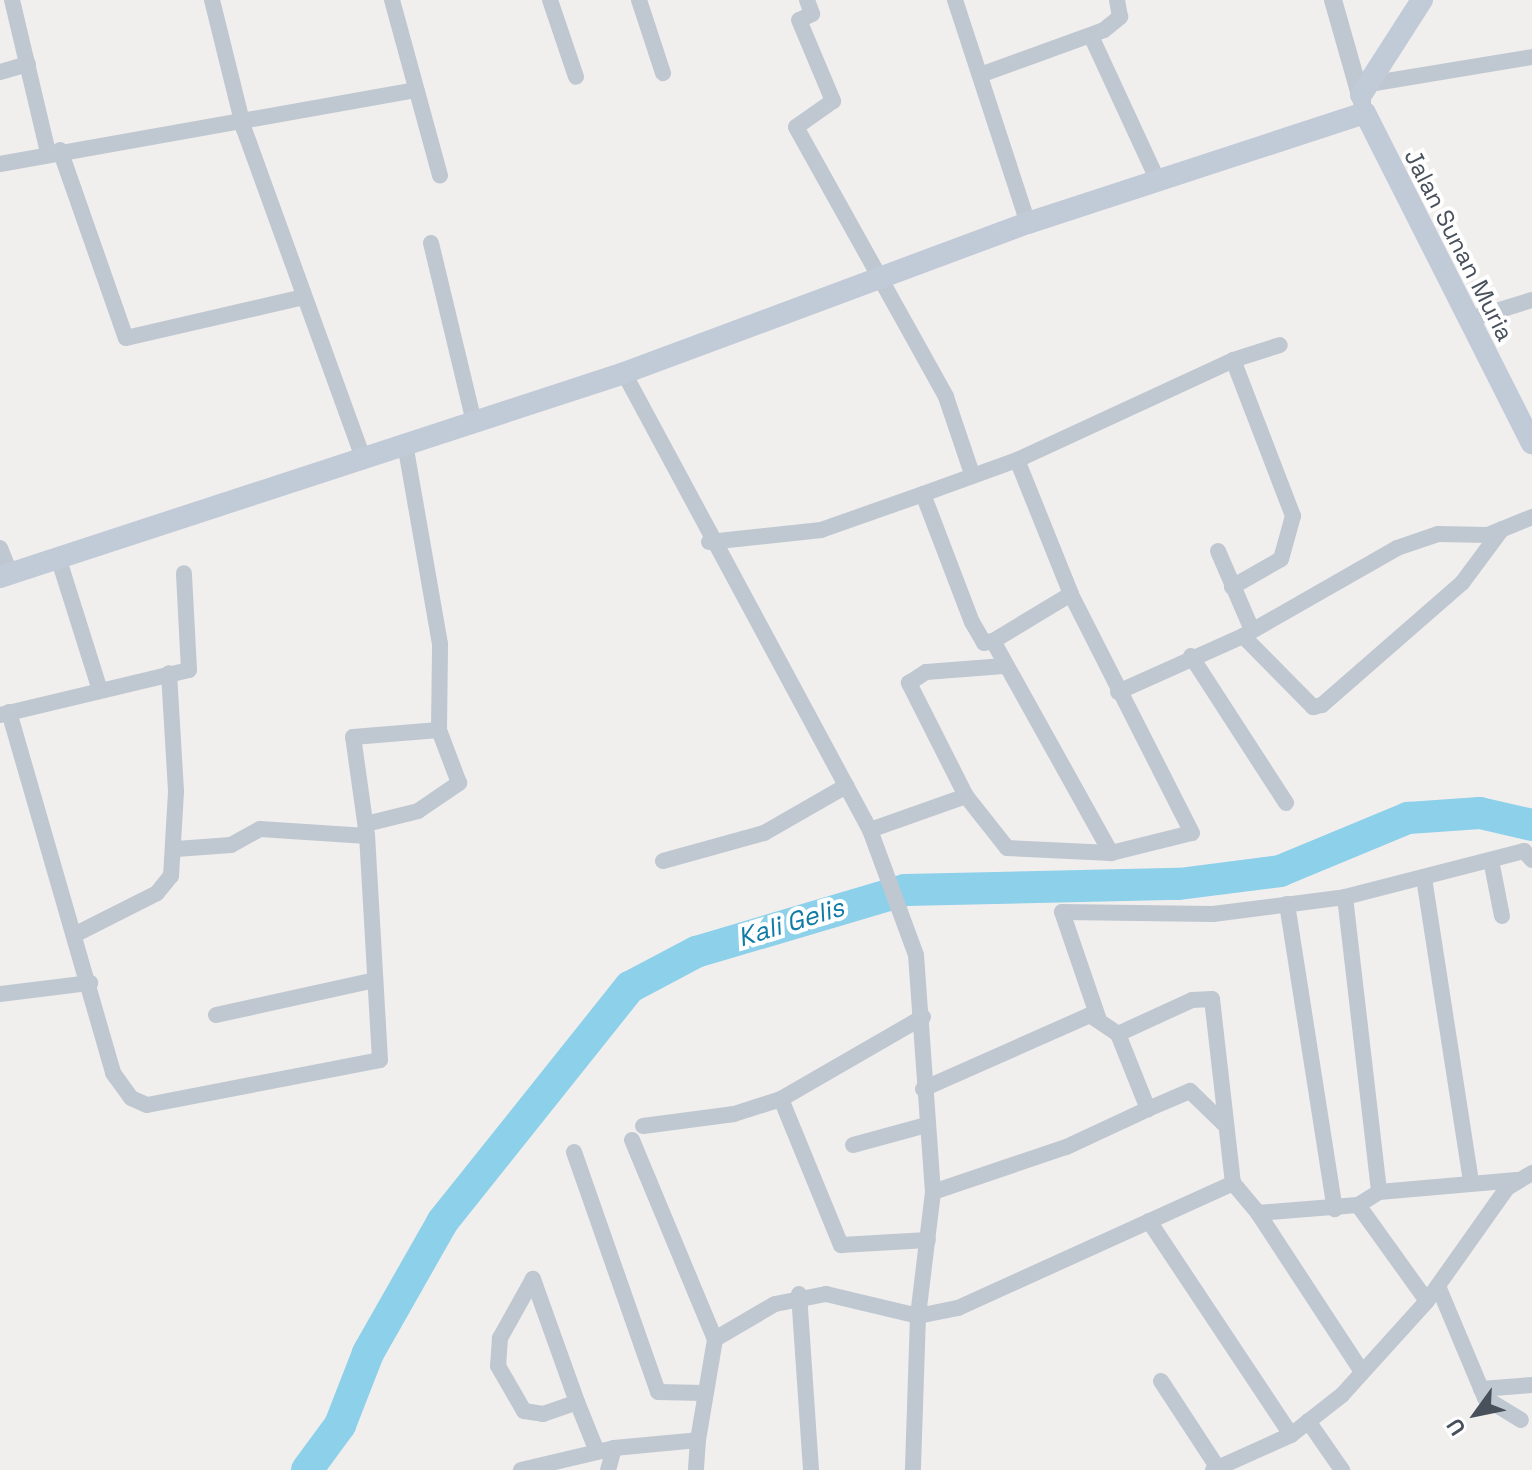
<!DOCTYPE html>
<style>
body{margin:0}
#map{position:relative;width:1532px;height:1470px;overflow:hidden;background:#f1eeee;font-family:"Space Grotesk",sans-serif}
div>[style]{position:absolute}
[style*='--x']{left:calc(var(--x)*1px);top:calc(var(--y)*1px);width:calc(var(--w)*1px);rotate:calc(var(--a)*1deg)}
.river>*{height:32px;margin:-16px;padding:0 16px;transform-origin:16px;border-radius:16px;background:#8cd0ea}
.minor>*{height:16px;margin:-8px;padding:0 8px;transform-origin:8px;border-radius:8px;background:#bfc8d0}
.tertiary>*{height:18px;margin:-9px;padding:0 9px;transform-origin:9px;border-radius:9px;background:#bfc8d0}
.secondary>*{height:22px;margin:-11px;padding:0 11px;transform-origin:11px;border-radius:11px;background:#c1cad7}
span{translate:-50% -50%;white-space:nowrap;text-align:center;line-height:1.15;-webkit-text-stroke:8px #fff;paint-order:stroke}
.street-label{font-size:24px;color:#47505b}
.water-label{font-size:26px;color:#107ca5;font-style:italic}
.north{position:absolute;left:1436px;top:1374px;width:80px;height:80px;-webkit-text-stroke:6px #fff;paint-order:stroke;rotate:237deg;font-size:22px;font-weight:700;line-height:32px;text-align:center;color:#47505b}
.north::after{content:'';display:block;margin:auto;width:28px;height:36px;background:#47505b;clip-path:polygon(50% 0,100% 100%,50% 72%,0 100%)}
</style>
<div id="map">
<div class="river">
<i style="--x:307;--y:1470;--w:56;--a:-53.7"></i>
<i style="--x:340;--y:1425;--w:77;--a:-68.7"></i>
<i style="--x:368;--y:1353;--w:152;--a:-60.4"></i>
<i style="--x:443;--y:1221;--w:300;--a:-51.4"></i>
<i style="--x:630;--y:987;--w:75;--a:-27.9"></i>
<i style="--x:696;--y:952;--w:218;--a:-16.5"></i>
<i style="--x:905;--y:890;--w:274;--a:-1.3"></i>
<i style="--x:1179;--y:884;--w:102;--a:-7.3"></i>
<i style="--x:1280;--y:871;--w:139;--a:-22.5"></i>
<i style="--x:1408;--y:818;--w:72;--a:-4"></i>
<i style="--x:1480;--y:813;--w:53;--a:13"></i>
</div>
<div class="minor">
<i style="--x:12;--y:0;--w:156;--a:76.7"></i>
<i style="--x:212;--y:0;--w:133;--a:76.1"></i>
<i style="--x:244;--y:129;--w:349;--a:70.1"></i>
<i style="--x:392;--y:0;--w:182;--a:74.7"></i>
<i style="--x:550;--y:0;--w:81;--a:71.3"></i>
<i style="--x:639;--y:0;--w:77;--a:71.8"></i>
<i style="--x:807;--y:0;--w:15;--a:70"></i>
<i style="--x:812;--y:14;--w:14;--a:155"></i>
<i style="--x:799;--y:20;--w:88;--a:67.2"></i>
<i style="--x:833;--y:101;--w:45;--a:144.9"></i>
<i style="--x:796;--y:127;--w:309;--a:60.9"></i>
<i style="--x:946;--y:397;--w:81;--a:71.3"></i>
<i style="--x:955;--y:0;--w:235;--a:71.9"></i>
<i style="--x:1091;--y:36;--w:160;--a:65.2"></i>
<i style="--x:0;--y:72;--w:29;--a:-16"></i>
<i style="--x:980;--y:75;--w:132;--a:-19.9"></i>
<i style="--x:1104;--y:30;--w:21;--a:-39"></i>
<i style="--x:1120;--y:17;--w:17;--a:-100"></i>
<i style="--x:1375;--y:83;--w:159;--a:-9.4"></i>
<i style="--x:60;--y:150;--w:199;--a:70.7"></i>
<i style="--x:126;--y:338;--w:183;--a:-13"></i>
<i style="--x:0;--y:164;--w:423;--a:-10.1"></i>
<i style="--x:431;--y:243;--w:184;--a:76.5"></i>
<i style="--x:1467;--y:320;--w:68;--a:-17.1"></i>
<i style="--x:624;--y:373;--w:519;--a:61.71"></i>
<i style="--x:870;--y:830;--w:133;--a:69.8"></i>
<i style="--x:916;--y:955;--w:238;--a:85.9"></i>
<i style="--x:933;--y:1192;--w:125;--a:96.9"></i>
<i style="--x:918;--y:1316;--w:154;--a:91.9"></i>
<i style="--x:923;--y:494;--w:100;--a:-19.9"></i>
<i style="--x:709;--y:542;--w:113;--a:-6.1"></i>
<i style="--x:821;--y:530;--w:108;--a:-19.4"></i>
<i style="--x:923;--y:494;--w:137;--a:69.1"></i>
<i style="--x:972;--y:622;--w:24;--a:60"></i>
<i style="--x:984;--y:643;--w:9;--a:-13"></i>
<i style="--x:0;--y:548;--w:27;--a:68"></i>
<i style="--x:1218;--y:551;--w:86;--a:66.7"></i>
<i style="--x:58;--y:557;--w:139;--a:72.5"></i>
<i style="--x:1232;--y:587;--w:56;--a:-29.7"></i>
<i style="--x:1281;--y:559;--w:45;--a:-74.4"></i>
<i style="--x:1293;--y:516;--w:167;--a:-111"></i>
<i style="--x:1071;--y:594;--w:144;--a:-111.9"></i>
<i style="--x:1017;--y:460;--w:238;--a:-24.8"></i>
<i style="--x:1233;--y:360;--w:49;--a:-17.7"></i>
<i style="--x:1243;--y:636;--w:100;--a:45.4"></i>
<i style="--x:1313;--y:707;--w:9;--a:-13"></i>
<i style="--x:1322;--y:705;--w:186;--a:-41.1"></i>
<i style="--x:1462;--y:583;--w:67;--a:-53.5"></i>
<i style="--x:1191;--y:656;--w:175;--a:57.1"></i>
<i style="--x:1118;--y:692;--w:137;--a:-24.1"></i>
<i style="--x:1243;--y:636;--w:177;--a:-29.7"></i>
<i style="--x:1397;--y:548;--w:43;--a:-18.9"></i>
<i style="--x:1438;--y:534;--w:50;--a:1.1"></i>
<i style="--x:1488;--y:535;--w:48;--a:-22.2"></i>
<i style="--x:9;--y:712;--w:376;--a:73.9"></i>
<i style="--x:113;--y:1073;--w:31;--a:54"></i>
<i style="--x:131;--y:1098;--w:17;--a:24"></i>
<i style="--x:147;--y:1105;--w:237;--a:-10.9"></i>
<i style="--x:380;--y:1060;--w:224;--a:-93.3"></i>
<i style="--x:367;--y:836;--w:100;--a:-98"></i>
<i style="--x:353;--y:737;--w:86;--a:-4.7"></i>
<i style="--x:0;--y:715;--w:194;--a:-13.4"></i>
<i style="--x:189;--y:670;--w:97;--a:-93"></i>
<i style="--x:966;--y:796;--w:127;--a:-116.8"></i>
<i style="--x:909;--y:683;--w:20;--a:-33"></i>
<i style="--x:926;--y:672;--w:78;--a:-4.4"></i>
<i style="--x:366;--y:824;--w:54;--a:-14"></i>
<i style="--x:418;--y:811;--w:50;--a:-34.3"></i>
<i style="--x:459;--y:783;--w:57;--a:-110.7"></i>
<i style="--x:439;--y:730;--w:86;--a:-89.3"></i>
<i style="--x:440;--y:644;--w:204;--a:-99.9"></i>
<i style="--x:870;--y:830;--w:102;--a:-19.5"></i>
<i style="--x:966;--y:796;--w:66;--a:51.7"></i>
<i style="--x:1007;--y:848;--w:104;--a:2.8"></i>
<i style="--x:1111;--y:853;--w:83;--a:-13.9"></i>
<i style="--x:1192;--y:833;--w:268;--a:-116.9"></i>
<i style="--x:1071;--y:594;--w:91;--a:148.9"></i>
<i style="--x:993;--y:641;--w:243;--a:60.9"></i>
<i style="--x:176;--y:849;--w:55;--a:-4.2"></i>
<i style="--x:231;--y:845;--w:33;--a:-29"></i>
<i style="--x:260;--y:829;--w:107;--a:3.7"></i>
<i style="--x:1491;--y:860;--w:57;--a:78.9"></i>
<i style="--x:663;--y:861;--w:105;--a:-15.5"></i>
<i style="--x:764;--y:833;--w:95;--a:-29.8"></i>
<i style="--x:1424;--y:878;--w:306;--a:81.2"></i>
<i style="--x:1345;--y:897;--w:185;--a:-14.4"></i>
<i style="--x:1524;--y:851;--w:12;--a:48"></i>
<i style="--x:1287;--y:904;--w:309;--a:81.1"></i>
<i style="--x:74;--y:935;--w:93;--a:-26.8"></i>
<i style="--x:157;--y:893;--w:22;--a:-51"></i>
<i style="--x:171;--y:876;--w:85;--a:-86.6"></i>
<i style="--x:176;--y:791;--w:118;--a:-93.4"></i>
<i style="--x:0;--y:994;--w:91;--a:-7"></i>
<i style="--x:216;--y:1015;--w:163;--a:-12.4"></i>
<i style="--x:1098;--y:1017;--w:111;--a:-108.9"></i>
<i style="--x:1062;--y:912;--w:151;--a:0.8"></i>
<i style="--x:1213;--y:914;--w:133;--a:-7.3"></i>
<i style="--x:1345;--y:897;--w:297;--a:83.4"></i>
<i style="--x:1379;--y:1192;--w:25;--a:148"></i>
<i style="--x:1118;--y:1034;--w:81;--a:-24.7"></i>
<i style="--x:1192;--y:1000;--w:20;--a:-3"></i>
<i style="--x:1212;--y:999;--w:185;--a:83.5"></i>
<i style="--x:923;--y:1089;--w:183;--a:-23.9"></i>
<i style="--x:1090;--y:1015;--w:34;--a:34"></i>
<i style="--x:1118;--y:1034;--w:81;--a:68.2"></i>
<i style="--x:1148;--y:1109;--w:90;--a:155.1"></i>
<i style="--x:1066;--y:1147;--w:140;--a:161.3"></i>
<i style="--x:781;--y:1099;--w:158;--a:67.7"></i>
<i style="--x:841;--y:1245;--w:87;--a:-3.3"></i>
<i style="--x:1148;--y:1109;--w:46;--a:-23.2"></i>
<i style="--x:1190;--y:1091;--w:50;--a:44.2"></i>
<i style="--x:643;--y:1126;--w:92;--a:-7.5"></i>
<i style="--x:734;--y:1114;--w:49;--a:-17.7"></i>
<i style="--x:781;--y:1099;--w:164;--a:-30"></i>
<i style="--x:632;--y:1140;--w:216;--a:67.4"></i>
<i style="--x:853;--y:1145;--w:76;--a:-15.3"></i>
<i style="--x:574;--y:1152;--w:254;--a:70.7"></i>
<i style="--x:658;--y:1392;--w:46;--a:1.2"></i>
<i style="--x:1379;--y:1192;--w:138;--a:-5"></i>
<i style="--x:1258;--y:1213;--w:190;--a:56.8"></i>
<i style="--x:1149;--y:1221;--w:257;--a:56.4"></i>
<i style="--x:1438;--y:1286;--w:121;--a:67.2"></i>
<i style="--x:1485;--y:1398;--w:42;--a:31.4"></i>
<i style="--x:799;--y:1294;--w:176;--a:86.1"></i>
<i style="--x:1161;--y:1381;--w:104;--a:56.8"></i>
<i style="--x:1481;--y:1389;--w:51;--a:-4.5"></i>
<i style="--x:577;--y:1402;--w:131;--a:-109.7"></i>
<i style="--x:533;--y:1279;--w:68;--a:119.2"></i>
<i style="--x:500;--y:1338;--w:28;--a:94"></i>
<i style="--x:498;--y:1366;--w:52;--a:60"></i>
<i style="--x:524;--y:1411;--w:19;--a:9"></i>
<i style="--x:543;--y:1414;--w:36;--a:-19"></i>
<i style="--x:577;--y:1402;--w:51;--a:68"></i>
<i style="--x:1308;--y:1421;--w:60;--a:55.2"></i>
<i style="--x:698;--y:1440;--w:102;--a:-80.4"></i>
<i style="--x:715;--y:1339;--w:69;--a:-30.3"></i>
<i style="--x:775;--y:1304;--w:52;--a:-11.1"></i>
<i style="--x:826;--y:1294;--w:95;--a:13.4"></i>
<i style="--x:918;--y:1316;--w:41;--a:-11.3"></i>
<i style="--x:958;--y:1308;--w:302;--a:-24.4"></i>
<i style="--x:1233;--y:1183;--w:39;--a:50"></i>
<i style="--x:1258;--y:1213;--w:100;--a:-4.6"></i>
<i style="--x:1358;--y:1205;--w:118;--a:54.3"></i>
<i style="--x:614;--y:1448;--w:84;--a:-5.4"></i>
<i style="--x:698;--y:1440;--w:30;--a:94"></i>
<i style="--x:521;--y:1470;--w:96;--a:-13.3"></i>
<i style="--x:614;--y:1448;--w:23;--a:105"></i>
<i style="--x:1213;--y:1470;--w:85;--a:-24.2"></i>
<i style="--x:1291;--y:1435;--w:65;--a:-38.1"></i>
<i style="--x:1342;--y:1395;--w:127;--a:-47.9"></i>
<i style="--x:1427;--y:1301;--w:138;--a:-54.7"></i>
<i style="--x:1507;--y:1188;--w:29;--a:-31"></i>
</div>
<div class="tertiary">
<i style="--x:1333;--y:0;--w:106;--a:74.1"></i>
</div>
<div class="secondary">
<i style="--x:1361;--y:95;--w:113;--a:-57.3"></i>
<i style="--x:0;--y:577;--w:656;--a:-18.1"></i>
<i style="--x:624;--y:373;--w:431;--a:-20.4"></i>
<i style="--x:1028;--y:223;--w:354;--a:-18.1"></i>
<i style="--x:1365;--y:113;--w:370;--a:63.2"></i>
</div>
<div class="street-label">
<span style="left:1459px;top:245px;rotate:63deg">Jalan Sunan Muria</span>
</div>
<div class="water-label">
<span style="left:791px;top:923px;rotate:-17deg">Kali Gelis</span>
</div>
<div class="north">U</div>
</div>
